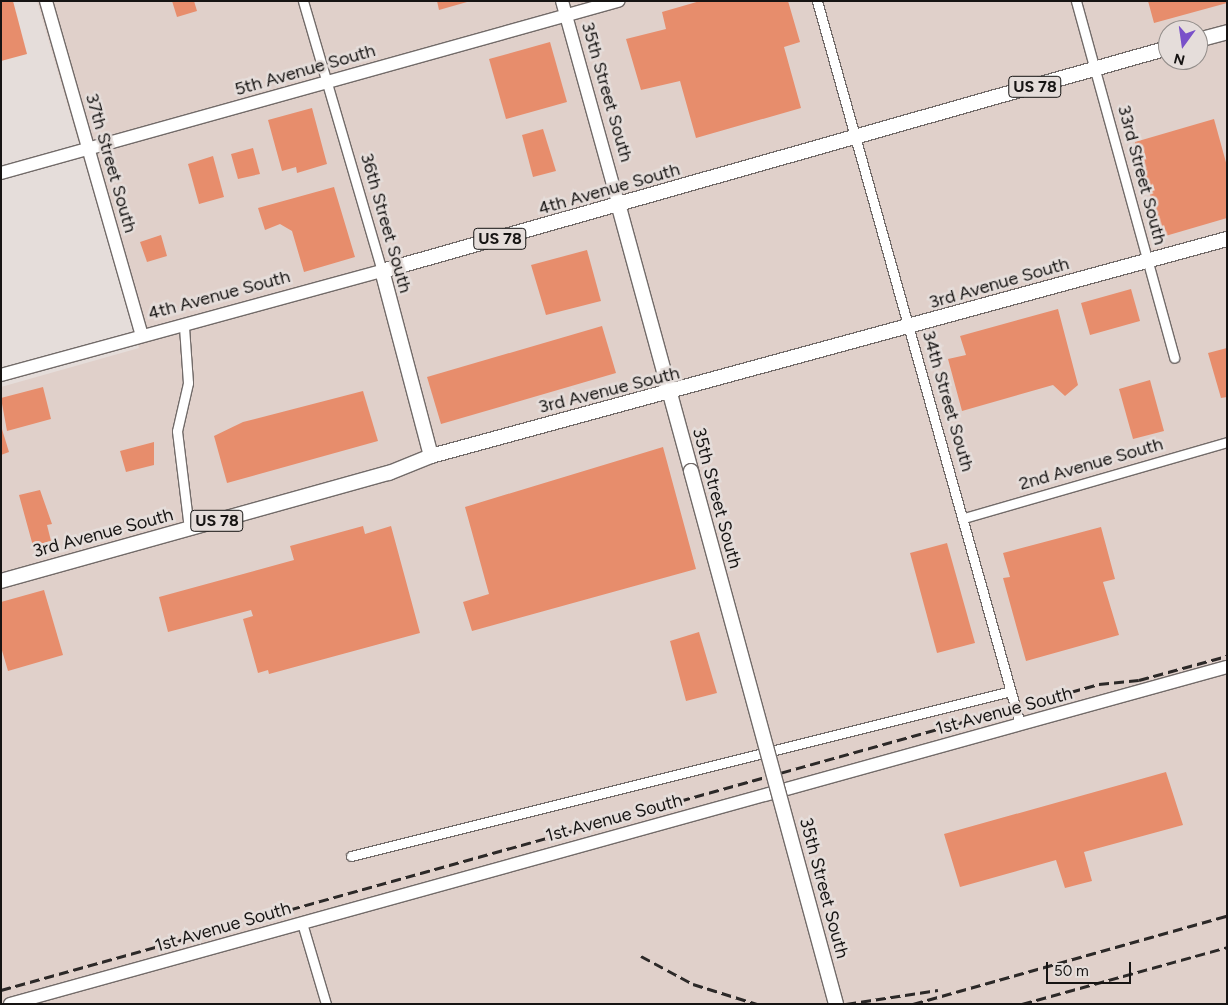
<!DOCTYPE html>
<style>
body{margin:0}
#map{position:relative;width:1228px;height:1005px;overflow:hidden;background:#e5ddda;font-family:Figtree,sans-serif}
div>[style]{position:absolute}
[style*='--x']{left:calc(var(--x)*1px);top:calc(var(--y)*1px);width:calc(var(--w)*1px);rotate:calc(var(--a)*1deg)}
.built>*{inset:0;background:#e0d0ca}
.building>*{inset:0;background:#e78d6c}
.roads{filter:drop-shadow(1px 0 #726b69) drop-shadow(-1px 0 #726b69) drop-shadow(0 1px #726b69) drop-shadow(0 -1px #726b69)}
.street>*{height:9px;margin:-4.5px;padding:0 4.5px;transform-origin:4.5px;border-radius:4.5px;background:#fff}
.secondary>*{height:12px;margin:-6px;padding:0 6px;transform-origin:6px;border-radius:6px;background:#fff}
.primary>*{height:14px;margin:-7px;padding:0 7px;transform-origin:7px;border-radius:7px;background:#fff}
.rail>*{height:3px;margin-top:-1.5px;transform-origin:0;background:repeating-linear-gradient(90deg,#2c2928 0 10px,transparent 0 15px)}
.bridges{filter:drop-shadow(1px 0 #726b69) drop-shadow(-1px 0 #726b69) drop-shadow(0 1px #726b69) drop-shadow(0 -1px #726b69)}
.primary-bridge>*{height:14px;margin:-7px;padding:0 7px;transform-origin:7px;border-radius:7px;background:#fff}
span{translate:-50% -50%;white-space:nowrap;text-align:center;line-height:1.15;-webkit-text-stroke:5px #e5ddda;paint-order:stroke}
.shield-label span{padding:1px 4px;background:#e5ddda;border:1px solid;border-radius:4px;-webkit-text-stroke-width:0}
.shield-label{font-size:16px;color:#161413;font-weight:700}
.street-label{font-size:18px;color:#161413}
.frame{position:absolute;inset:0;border:2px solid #161413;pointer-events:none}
.north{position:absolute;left:1158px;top:20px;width:50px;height:50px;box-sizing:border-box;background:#e5ddda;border:1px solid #928d8a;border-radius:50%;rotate:194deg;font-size:14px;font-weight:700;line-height:20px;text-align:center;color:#161413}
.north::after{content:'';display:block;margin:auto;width:18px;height:22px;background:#7950c9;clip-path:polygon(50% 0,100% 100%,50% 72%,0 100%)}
.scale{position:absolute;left:1046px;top:962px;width:85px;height:22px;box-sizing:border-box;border:2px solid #161413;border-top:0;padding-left:6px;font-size:15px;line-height:18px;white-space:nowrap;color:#161413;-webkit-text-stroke:4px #e5ddda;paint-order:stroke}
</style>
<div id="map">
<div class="built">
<i style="clip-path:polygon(evenodd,37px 1px,1227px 1px,1227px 1004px,1px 1004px,1px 387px,139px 348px,37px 1px,1168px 30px,1198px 30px,1198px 60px,1168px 60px,1168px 30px)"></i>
</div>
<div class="building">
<i style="clip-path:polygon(1px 1px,13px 1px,27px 54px,1px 61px)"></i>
<i style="clip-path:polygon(172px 1px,194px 1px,197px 11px,177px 17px)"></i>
<i style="clip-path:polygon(437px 1px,467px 1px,467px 2px,439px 10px)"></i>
<i style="clip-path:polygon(700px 1px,788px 1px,800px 42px,784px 47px,801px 108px,696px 138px,680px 81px,641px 90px,626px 39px,666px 29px,662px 12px)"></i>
<i style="clip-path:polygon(1148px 1px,1227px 1px,1227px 3px,1154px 23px)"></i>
<i style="clip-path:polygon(550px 42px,567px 102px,506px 119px,489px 59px)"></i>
<i style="clip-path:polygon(312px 108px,327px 164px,297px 173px,296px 167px,282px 171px,268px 120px)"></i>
<i style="clip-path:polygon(1214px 119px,1227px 166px,1227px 218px,1162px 237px,1135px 142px)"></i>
<i style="clip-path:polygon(543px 129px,556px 171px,533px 177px,522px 135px)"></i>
<i style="clip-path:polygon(253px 148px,260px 174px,238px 179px,231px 154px)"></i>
<i style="clip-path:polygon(213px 156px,224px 197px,199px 204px,188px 164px)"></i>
<i style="clip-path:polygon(334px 187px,355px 257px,304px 272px,292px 231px,280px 224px,265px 230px,258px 208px)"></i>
<i style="clip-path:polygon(161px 235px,167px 256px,147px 262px,140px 242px)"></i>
<i style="clip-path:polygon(587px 250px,601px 301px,546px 315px,531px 265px)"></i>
<i style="clip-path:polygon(1131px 289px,1140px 321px,1090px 335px,1081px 303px)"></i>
<i style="clip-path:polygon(1058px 309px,1078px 385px,1065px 396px,1053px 385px,962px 411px,948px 359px,966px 355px,960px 336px)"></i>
<i style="clip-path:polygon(602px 326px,616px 373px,441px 424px,427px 377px)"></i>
<i style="clip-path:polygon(1227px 348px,1227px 397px,1221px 398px,1208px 353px)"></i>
<i style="clip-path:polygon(1150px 380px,1164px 431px,1133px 439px,1119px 389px)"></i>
<i style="clip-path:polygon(43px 387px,51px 419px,7px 431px,1px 398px)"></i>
<i style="clip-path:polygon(363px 391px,378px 441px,227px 483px,214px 436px,243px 422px)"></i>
<i style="clip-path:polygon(1px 426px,9px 452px,1px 455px)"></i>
<i style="clip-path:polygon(154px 442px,154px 465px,126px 472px,120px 451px)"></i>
<i style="clip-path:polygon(663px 447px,696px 569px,472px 631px,463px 602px,489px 594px,465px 507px)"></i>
<i style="clip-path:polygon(40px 490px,52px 524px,47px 525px,51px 541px,33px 546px,19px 495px)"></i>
<i style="clip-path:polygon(363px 526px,365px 534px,391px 526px,420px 633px,269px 674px,268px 670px,258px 673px,243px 619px,253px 616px,251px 610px,168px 632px,159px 597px,294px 560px,290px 546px)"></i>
<i style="clip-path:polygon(1101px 527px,1115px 579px,1103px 582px,1119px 635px,1026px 661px,1003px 578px,1010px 577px,1003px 553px)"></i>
<i style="clip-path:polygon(947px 543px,975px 643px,937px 653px,910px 553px)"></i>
<i style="clip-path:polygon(44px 590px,63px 655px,8px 671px,1px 647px,1px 602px)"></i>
<i style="clip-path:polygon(699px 632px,717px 693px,686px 701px,670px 641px)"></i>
<i style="clip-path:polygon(1166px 772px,1183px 825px,1084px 852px,1092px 881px,1065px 888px,1056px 860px,960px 887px,944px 834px)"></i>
</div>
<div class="roads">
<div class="street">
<i style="--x:303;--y:1;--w:281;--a:73.7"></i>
<i style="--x:817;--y:1;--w:751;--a:74.32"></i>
<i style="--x:1076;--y:1;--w:370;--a:74.6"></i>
<i style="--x:184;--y:327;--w:56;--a:85.9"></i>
<i style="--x:188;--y:383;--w:49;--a:102.9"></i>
<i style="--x:177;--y:431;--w:99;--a:83"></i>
<i style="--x:964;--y:518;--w:274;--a:-16.1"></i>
<i style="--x:351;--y:856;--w:680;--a:-14.04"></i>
<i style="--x:302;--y:923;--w:84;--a:73.5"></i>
</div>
<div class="secondary">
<i style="--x:46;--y:1;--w:348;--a:74"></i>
<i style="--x:562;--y:1;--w:214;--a:74.5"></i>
<i style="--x:1;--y:173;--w:641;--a:-15.58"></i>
<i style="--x:1;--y:375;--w:395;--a:-15.3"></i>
<i style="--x:10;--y:1004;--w:1263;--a:-15.48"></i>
</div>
<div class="primary">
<i style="--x:1198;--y:40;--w:30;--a:-15"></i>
<i style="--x:619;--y:207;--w:274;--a:74.7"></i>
<i style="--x:431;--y:456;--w:191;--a:-104.8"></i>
<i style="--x:382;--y:271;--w:817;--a:-15.84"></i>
<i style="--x:1;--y:581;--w:403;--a:-15.6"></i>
<i style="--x:389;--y:473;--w:45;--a:-22"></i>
<i style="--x:431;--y:456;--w:825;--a:-15.25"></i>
</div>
</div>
<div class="rail">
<i style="--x:641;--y:956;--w:59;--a:28.3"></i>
<i style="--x:693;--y:984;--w:67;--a:17.4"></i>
<i style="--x:1;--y:990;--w:1140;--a:-15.57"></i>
<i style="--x:1099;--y:684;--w:40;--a:-5.7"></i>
<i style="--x:1139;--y:680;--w:91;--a:-15.3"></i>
<i style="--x:846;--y:1004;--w:93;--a:-8.7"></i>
<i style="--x:913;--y:1004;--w:326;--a:-15.7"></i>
<i style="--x:1022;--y:1004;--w:213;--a:-15.5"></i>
</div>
<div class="bridges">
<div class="primary-bridge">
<i style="--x:691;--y:471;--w:552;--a:74.78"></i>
</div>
</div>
<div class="shield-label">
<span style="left:1035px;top:87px">US 78</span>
<span style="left:500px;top:239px">US 78</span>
<span style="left:217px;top:521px">US 78</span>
</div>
<div class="street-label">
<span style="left:305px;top:70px;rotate:-16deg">5th Avenue South</span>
<span style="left:607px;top:92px;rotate:74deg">35th Street South</span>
<span style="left:111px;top:163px;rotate:74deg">37th Street South</span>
<span style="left:1142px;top:175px;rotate:75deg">33rd Street South</span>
<span style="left:609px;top:189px;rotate:-16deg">4th Avenue South</span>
<span style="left:386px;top:223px;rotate:74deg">36th Street South</span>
<span style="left:999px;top:283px;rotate:-16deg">3rd Avenue South</span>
<span style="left:219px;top:295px;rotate:-15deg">4th Avenue South</span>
<span style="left:609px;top:390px;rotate:-14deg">3rd Avenue South</span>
<span style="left:948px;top:401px;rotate:74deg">34th Street South</span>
<span style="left:1091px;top:464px;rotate:-16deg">2nd Avenue South</span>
<span style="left:717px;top:498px;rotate:75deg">35th Street South</span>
<span style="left:103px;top:533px;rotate:-15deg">3rd Avenue South</span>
<span style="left:1004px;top:711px;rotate:-15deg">1st Avenue South</span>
<span style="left:614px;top:818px;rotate:-15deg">1st Avenue South</span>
<span style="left:824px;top:888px;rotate:75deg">35th Street South</span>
<span style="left:223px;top:927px;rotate:-16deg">1st Avenue South</span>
</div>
<div class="frame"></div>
<div class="north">N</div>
<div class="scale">50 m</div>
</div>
